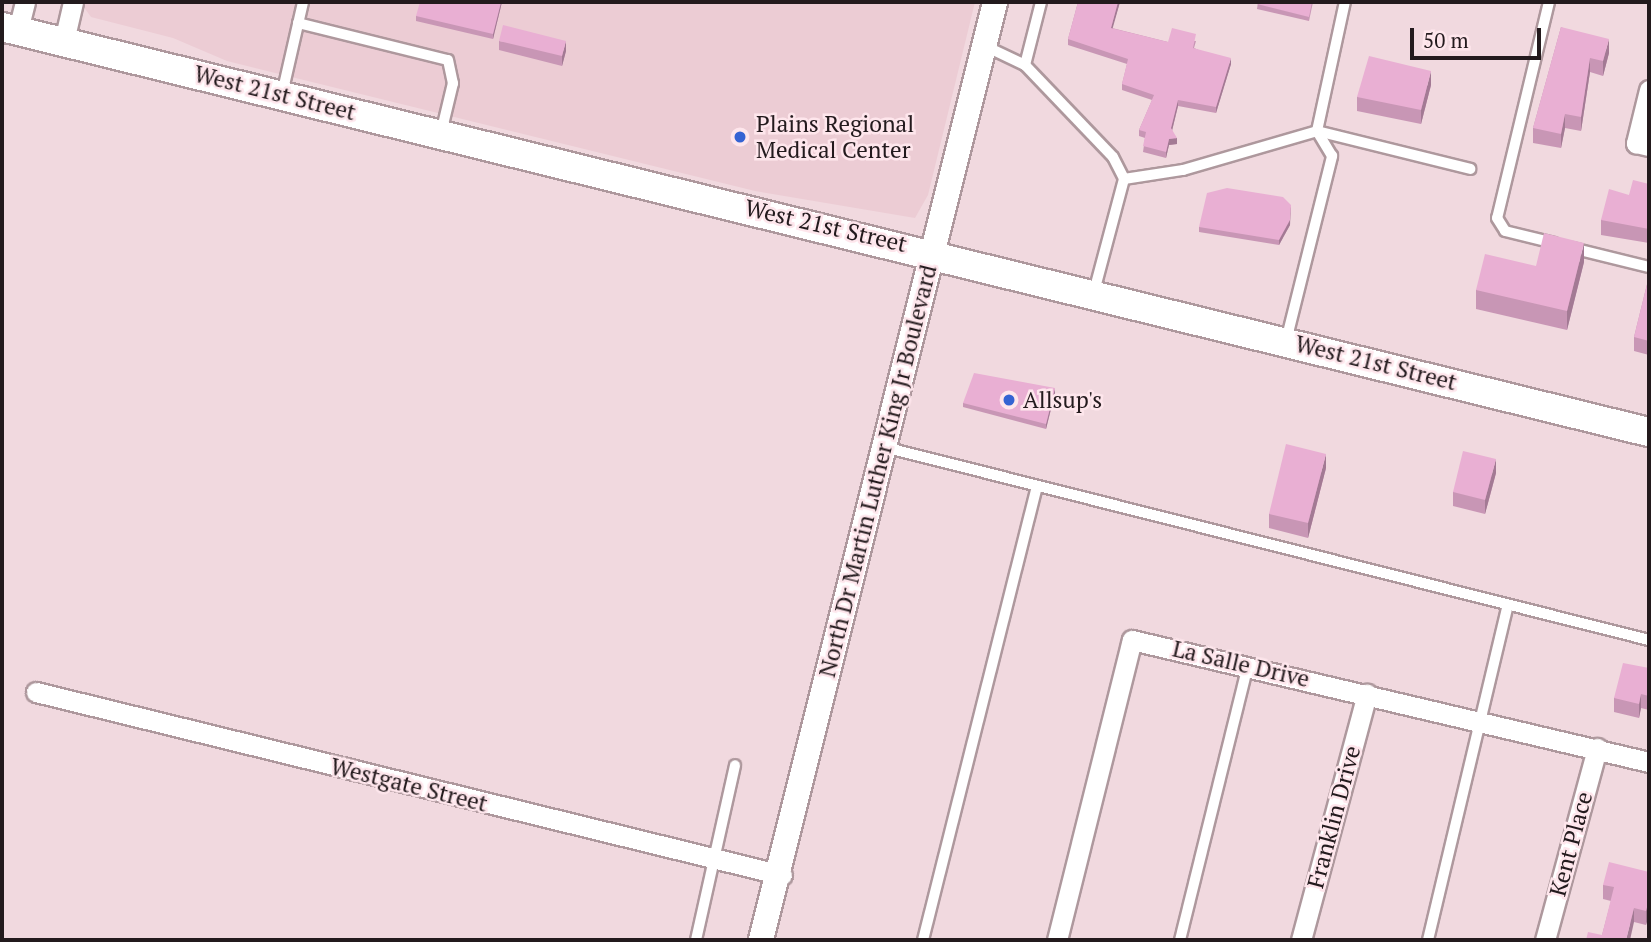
<!DOCTYPE html>
<style>
body{margin:0}
#map{position:relative;width:1651px;height:942px;overflow:hidden;background:#f1d9df;font-family:"PT Serif",serif}
div>[style]{position:absolute}
[style*='--x']{left:calc(var(--x)*1px);top:calc(var(--y)*1px);width:calc(var(--w)*1px);rotate:calc(var(--a)*1deg)}
.built>*{inset:0;background:#ecccd4}
.roads{filter:drop-shadow(2px 0 #ae989d) drop-shadow(-2px 0 #ae989d) drop-shadow(0 2px #ae989d) drop-shadow(0 -2px #ae989d)}
.service>*{height:10px;margin:-5px;padding:0 5px;transform-origin:5px;border-radius:5px;background:#fff}
.minor>*{height:19px;margin:-9.5px;padding:0 9.5px;transform-origin:9.5px;border-radius:9.5px;background:#fff}
.tertiary>*{height:24px;margin:-12px;padding:0 12px;transform-origin:12px;border-radius:12px;background:#fff}
.secondary>*{height:28px;margin:-14px;padding:0 14px;transform-origin:14px;border-radius:14px;background:#fff}
.wall>*{inset:0;background:#c896b5}
.shaded-wall>*{inset:0;background:#a37a94}
.building>*{inset:0;background:#e9afd3}
.dots>*{width:19px;height:19px;translate:-50% -50%;box-sizing:border-box;border:4px solid #fee6ec;border-radius:50%}
span{translate:-50% -50%;white-space:nowrap;text-align:center;line-height:1.15;-webkit-text-stroke:5px #fee6ec;paint-order:stroke}
.street-label{font-size:23px;color:#231a1d}
.poi-label{font-size:23px;color:#231a1d}
.left{translate:0 -50%;text-align:left}
.frame{position:absolute;inset:0;border:4px solid #231a1d;pointer-events:none}
.scale{position:absolute;left:1410px;top:28px;width:131px;height:32px;box-sizing:border-box;border:4px solid #231a1d;border-top:0;padding-left:9px;font-size:21px;line-height:24px;white-space:nowrap;color:#231a1d;-webkit-text-stroke:5px #fee6ec;paint-order:stroke}
</style>
<div id="map">
<div class="built">
<i style="clip-path:polygon(80px 2px,975px 2px,928px 195px,915px 218px,755px 191px,227px 61px,173px 38px,91px 17px)"></i>
</div>
<div class="roads">
<div class="service">
<i style="--x:1549;--y:2;--w:222;--a:103.5"></i>
<i style="--x:1497;--y:218;--w:15;--a:58"></i>
<i style="--x:1505;--y:231;--w:50;--a:13.8"></i>
<i style="--x:298;--y:23;--w:154;--a:13.9"></i>
<i style="--x:448;--y:60;--w:24;--a:78"></i>
<i style="--x:453;--y:83;--w:51;--a:103.5"></i>
<i style="--x:985;--y:46;--w:44;--a:25.4"></i>
<i style="--x:1025;--y:65;--w:127;--a:46.3"></i>
<i style="--x:1113;--y:157;--w:25;--a:63"></i>
<i style="--x:1124;--y:179;--w:117;--a:104.9"></i>
<i style="--x:1025;--y:65;--w:65;--a:-75.7"></i>
<i style="--x:282;--y:94;--w:94;--a:-77.1"></i>
<i style="--x:1124;--y:179;--w:60;--a:-8.7"></i>
<i style="--x:1183;--y:170;--w:140;--a:-16.2"></i>
<i style="--x:1317;--y:131;--w:158;--a:13.9"></i>
<i style="--x:1572;--y:248;--w:79;--a:13.9"></i>
<i style="--x:1286;--y:341;--w:191;--a:-76"></i>
<i style="--x:1332;--y:156;--w:29;--a:-121"></i>
<i style="--x:1317;--y:131;--w:132;--a:-77.8"></i>
<i style="--x:884;--y:447;--w:789;--a:14.16"></i>
<i style="--x:696;--y:940;--w:179;--a:-77.4"></i>
<i style="--x:923;--y:940;--w:468;--a:-75.9"></i>
<i style="--x:1180;--y:940;--w:282;--a:-76.1"></i>
<i style="--x:1428;--y:940;--w:344;--a:-76.6"></i>
</div>
<div class="minor">
<i style="--x:18;--y:30;--w:29;--a:-76"></i>
<i style="--x:64;--y:41;--w:40;--a:-77"></i>
<i style="--x:1649;--y:90;--w:55;--a:103.8"></i>
<i style="--x:1636;--y:143;--w:13;--a:13"></i>
<i style="--x:36;--y:692;--w:768;--a:13.78"></i>
<i style="--x:1057;--y:940;--w:309;--a:-76"></i>
<i style="--x:1132;--y:640;--w:531;--a:13.28"></i>
<i style="--x:1301;--y:940;--w:255;--a:-75"></i>
<i style="--x:1545;--y:940;--w:199;--a:-74.8"></i>
</div>
<div class="tertiary">
<i style="--x:761;--y:940;--w:967;--a:-75.99"></i>
</div>
<div class="secondary">
<i style="--x:2;--y:27;--w:1696;--a:13.82"></i>
</div>
</div>
<div class="wall">
<i style="clip-path:polygon(502px 2px,493px 39px,416px 21px,416px 16px)"></i>
<i style="clip-path:polygon(1078px 2px,1120px 2px,1112px 28px,1168px 42px,1196px 41px,1194px 48px,1231px 64px,1216px 113px,1178px 106px,1172px 130px,1177px 144px,1169px 145px,1166px 158px,1143px 152px,1145px 138px,1139px 136px,1139px 130px,1152px 100px,1122px 90px,1122px 84px,1127px 64px,1068px 45px,1068px 39px)"></i>
<i style="clip-path:polygon(1258px 2px,1313px 2px,1309px 21px,1257px 9px)"></i>
<i style="clip-path:polygon(1561px 27px,1609px 53px,1603px 76px,1590px 72px,1581px 131px,1565px 128px,1561px 148px,1533px 143px,1533px 128px)"></i>
<i style="clip-path:polygon(499px 41px,566px 51px,562px 66px,499px 50px)"></i>
<i style="clip-path:polygon(1431px 85px,1421px 124px,1357px 111px,1357px 97px)"></i>
<i style="clip-path:polygon(1649px 184px,1649px 243px,1601px 235px,1601px 220px,1629px 195px)"></i>
<i style="clip-path:polygon(1290px 225px,1279px 245px,1199px 232px,1199px 227px)"></i>
<i style="clip-path:polygon(1584px 262px,1567px 330px,1476px 309px,1476px 290px,1536px 266px)"></i>
<i style="clip-path:polygon(1649px 276px,1649px 355px,1634px 351px,1634px 337px)"></i>
<i style="clip-path:polygon(1055px 393px,1046px 429px,963px 407px,963px 403px)"></i>
<i style="clip-path:polygon(1326px 468px,1308px 538px,1269px 528px,1269px 514px)"></i>
<i style="clip-path:polygon(1496px 473px,1485px 514px,1453px 506px,1453px 492px)"></i>
<i style="clip-path:polygon(1649px 668px,1649px 710px,1641px 708px,1639px 718px,1614px 712px,1614px 698px)"></i>
<i style="clip-path:polygon(1649px 872px,1649px 914px,1646px 925px,1634px 922px,1602px 935px,1611px 901px,1603px 899px,1603px 885px)"></i>
</div>
<div class="shaded-wall">
<i style="clip-path:polygon(501px 2px,502px 2px,493px 39px,493px 34px)"></i>
<i style="clip-path:polygon(1118px 2px,1120px 2px,1111px 34px,1111px 28px)"></i>
<i style="clip-path:polygon(1609px 39px,1609px 53px,1603px 76px,1603px 61px)"></i>
<i style="clip-path:polygon(566px 41px,566px 51px,562px 66px,562px 56px)"></i>
<i style="clip-path:polygon(1231px 58px,1231px 64px,1216px 113px,1216px 107px)"></i>
<i style="clip-path:polygon(1590px 58px,1590px 72px,1581px 131px,1581px 117px)"></i>
<i style="clip-path:polygon(1431px 71px,1431px 85px,1421px 124px,1421px 110px)"></i>
<i style="clip-path:polygon(1178px 100px,1178px 106px,1171px 135px,1171px 128px)"></i>
<i style="clip-path:polygon(1565px 114px,1565px 128px,1561px 148px,1561px 134px)"></i>
<i style="clip-path:polygon(1177px 138px,1177px 144px,1169px 145px,1166px 158px,1166px 152px,1169px 139px)"></i>
<i style="clip-path:polygon(1291px 205px,1290px 225px,1279px 245px,1279px 240px)"></i>
<i style="clip-path:polygon(1584px 243px,1584px 262px,1567px 330px,1567px 311px)"></i>
<i style="clip-path:polygon(1055px 388px,1055px 393px,1046px 429px,1046px 424px)"></i>
<i style="clip-path:polygon(1326px 454px,1326px 468px,1308px 538px,1308px 523px)"></i>
<i style="clip-path:polygon(1496px 459px,1496px 473px,1485px 514px,1485px 500px)"></i>
<i style="clip-path:polygon(1641px 694px,1641px 708px,1639px 718px,1639px 704px)"></i>
<i style="clip-path:polygon(1649px 899px,1649px 914px,1646px 925px,1646px 911px)"></i>
<i style="clip-path:polygon(1634px 908px,1634px 922px,1630px 940px,1626px 940px)"></i>
</div>
<div class="building">
<i style="clip-path:polygon(420px 2px,501px 2px,493px 34px,416px 16px)"></i>
<i style="clip-path:polygon(1078px 2px,1118px 2px,1111px 28px,1168px 42px,1172px 28px,1196px 34px,1193px 48px,1231px 58px,1216px 107px,1178px 100px,1171px 128px,1177px 138px,1169px 139px,1166px 152px,1143px 146px,1146px 132px,1139px 130px,1154px 95px,1122px 84px,1128px 59px,1068px 39px)"></i>
<i style="clip-path:polygon(1258px 2px,1312px 2px,1309px 17px,1257px 4px)"></i>
<i style="clip-path:polygon(503px 25px,566px 41px,562px 56px,499px 41px)"></i>
<i style="clip-path:polygon(1561px 27px,1609px 39px,1603px 61px,1590px 58px,1581px 117px,1565px 114px,1561px 134px,1533px 128px)"></i>
<i style="clip-path:polygon(1369px 56px,1431px 71px,1421px 110px,1357px 97px)"></i>
<i style="clip-path:polygon(1633px 180px,1649px 184px,1649px 229px,1601px 220px,1609px 189px,1629px 195px)"></i>
<i style="clip-path:polygon(1227px 188px,1283px 197px,1291px 205px,1290px 220px,1279px 240px,1199px 227px,1207px 193px)"></i>
<i style="clip-path:polygon(1544px 233px,1584px 243px,1567px 311px,1476px 290px,1485px 254px,1536px 266px)"></i>
<i style="clip-path:polygon(1649px 276px,1649px 341px,1634px 337px)"></i>
<i style="clip-path:polygon(974px 373px,1055px 388px,1046px 424px,963px 403px)"></i>
<i style="clip-path:polygon(1286px 444px,1326px 454px,1308px 523px,1269px 514px)"></i>
<i style="clip-path:polygon(1463px 451px,1496px 459px,1485px 500px,1453px 492px)"></i>
<i style="clip-path:polygon(1623px 663px,1649px 668px,1649px 696px,1641px 694px,1639px 704px,1614px 698px)"></i>
<i style="clip-path:polygon(1609px 862px,1649px 872px,1649px 899px,1646px 911px,1634px 908px,1626px 940px,1586px 940px,1588px 932px,1602px 935px,1614px 887px,1603px 885px)"></i>
</div>
<div class="dots">
<i style="left:740px;top:137px;background:#3563d3"></i>
<i style="left:1009px;top:400px;background:#3563d3"></i>
</div>
<div class="street-label">
<span style="left:275px;top:93px;rotate:14deg">West 21st Street</span>
<span style="left:826px;top:226px;rotate:13deg">West 21st Street</span>
<span style="left:1376px;top:363px;rotate:14deg">West 21st Street</span>
<span style="left:878px;top:471px;rotate:-76deg">North Dr Martin Luther King Jr Boulevard</span>
<span style="left:1241px;top:664px;rotate:13deg">La Salle Drive</span>
<span style="left:409px;top:785px;rotate:14deg">Westgate Street</span>
<span style="left:1334px;top:817px;rotate:-75deg">Franklin Drive</span>
<span style="left:1571px;top:844px;rotate:-75deg">Kent Place</span>
</div>
<div class="poi-label">
<span class="left" style="left:756px;top:137px">Plains Regional<br>Medical Center</span>
<span class="left" style="left:1023px;top:400px">Allsup's</span>
</div>
<div class="frame"></div>
<div class="scale">50 m</div>
</div>
